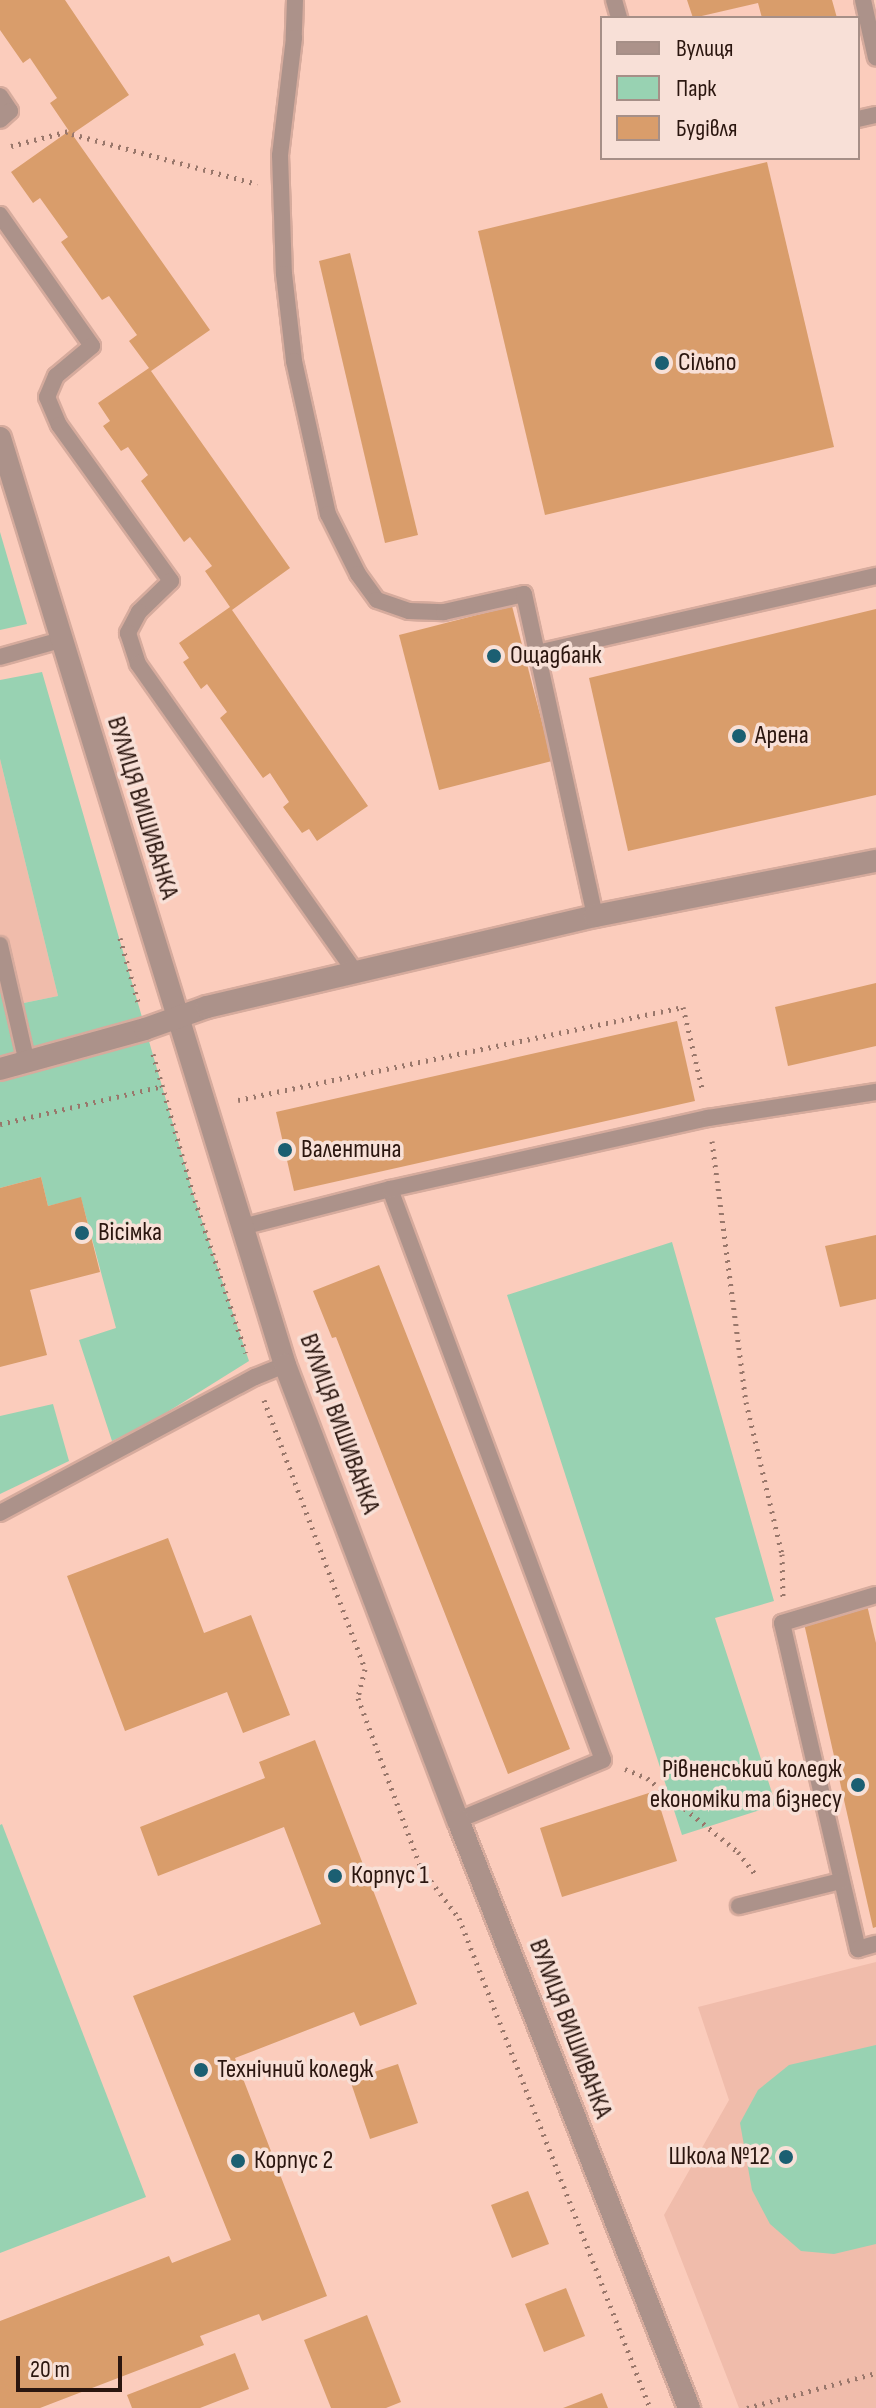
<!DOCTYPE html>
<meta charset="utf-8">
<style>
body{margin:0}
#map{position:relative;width:876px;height:2408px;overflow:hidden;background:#fbccbc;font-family:"Sofia Sans Condensed",sans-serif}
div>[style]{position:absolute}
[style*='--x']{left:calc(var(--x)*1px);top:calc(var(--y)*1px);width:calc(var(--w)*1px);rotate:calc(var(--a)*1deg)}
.built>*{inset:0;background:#f0bcab}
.green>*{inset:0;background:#98d2b2}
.building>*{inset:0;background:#d99d6b}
.path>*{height:5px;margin-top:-2.5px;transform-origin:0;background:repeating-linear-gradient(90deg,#99776b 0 2px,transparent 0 8px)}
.roads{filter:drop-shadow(2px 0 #d6ab9d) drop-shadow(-2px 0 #d6ab9d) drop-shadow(0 2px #d6ab9d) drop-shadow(0 -2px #d6ab9d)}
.service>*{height:16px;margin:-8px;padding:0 8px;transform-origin:8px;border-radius:8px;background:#ac928a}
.minor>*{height:22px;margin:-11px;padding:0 11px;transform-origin:11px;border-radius:11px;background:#ac928a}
.dots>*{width:22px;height:22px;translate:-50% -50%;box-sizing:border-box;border:4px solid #f8e0d7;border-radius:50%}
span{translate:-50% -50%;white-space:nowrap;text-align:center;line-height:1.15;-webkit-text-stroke:7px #f8e0d7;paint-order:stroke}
.poi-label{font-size:26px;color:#2b160f}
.left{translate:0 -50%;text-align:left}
.right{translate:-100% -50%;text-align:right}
.street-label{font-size:26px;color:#2b160f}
.legend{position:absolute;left:600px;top:16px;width:260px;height:144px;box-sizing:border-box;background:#f8e0d7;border:2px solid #a68f87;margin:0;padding:10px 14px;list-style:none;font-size:24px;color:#2b160f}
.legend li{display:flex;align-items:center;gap:16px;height:40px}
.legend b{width:40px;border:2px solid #a68f87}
.scale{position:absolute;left:16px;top:2356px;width:106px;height:36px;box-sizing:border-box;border:4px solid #2b160f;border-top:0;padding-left:10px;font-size:24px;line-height:28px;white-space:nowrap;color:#2b160f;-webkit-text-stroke:6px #f8e0d7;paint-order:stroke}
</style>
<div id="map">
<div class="built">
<i style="clip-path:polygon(0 759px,58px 996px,14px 1005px,0 945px)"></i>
<i style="clip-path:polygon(876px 1962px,876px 2408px,739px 2408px,664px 2215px,729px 2100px,698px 2007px)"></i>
</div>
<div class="green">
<i style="clip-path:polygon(0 532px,27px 624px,0 630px)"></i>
<i style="clip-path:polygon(42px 672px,195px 1200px,249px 1361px,145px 1426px,112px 1441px,79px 1340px,116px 1328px,81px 1198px,48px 1206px,41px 1177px,0 1188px,0 945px,14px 1005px,58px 996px,0 759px,0 680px)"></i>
<i style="clip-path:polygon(672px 1242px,774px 1601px,715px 1618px,776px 1805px,682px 1835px,507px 1295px)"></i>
<i style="clip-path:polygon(53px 1404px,69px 1461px,0 1494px,0 1416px)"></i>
<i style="clip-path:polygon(2px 1824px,146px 2197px,0 2253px,0 1825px)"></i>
<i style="clip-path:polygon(876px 2045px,876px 2244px,834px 2254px,801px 2251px,770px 2224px,752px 2190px,740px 2123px,758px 2090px,789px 2065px)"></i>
</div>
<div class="building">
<i style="clip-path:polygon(0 0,65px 0,129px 95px,72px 134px,210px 330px,151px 371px,290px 568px,232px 610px,368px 806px,317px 841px,309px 829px,302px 833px,283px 807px,289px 802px,270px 773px,263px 778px,220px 718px,227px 712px,207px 684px,201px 689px,183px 662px,189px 658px,179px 643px,230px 607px,205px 571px,212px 566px,190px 537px,184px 542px,141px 481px,148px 475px,128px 447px,121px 451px,103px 426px,110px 421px,98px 403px,149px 368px,129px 341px,137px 335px,109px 296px,102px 300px,61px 242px,68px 237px,40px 198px,33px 203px,11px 172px,69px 131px,50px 103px,57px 98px,30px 58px,23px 63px,0 30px)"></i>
<i style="clip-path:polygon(687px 0,832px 0,837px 18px,762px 18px,758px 3px,693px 18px)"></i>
<i style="clip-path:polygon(767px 162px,834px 447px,545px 515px,478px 231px)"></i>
<i style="clip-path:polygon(350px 253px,418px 535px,385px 543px,319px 261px)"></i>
<i style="clip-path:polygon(512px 606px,552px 761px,439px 790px,399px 635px)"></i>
<i style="clip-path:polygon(876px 609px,876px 795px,628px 851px,589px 678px)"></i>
<i style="clip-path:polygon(876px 983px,876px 1046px,788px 1066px,775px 1007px)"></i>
<i style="clip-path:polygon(677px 1021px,695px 1101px,294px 1191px,276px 1112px)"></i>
<i style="clip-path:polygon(41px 1177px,48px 1206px,81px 1197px,100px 1272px,30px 1290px,47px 1355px,0 1367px,0 1188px)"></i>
<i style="clip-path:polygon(876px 1235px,876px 1299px,840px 1307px,825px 1246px)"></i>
<i style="clip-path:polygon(379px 1265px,570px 1749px,508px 1774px,336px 1337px,332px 1338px,313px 1291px)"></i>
<i style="clip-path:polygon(168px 1538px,204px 1633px,251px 1615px,290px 1715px,243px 1733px,227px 1692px,125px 1731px,67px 1576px)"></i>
<i style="clip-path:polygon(867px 1605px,876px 1643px,876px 1927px,873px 1928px,803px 1619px)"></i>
<i style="clip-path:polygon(315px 1740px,417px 2004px,360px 2026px,354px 2012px,235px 2058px,327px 2296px,262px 2321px,259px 2314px,200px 2336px,204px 2345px,40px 2408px,0 2408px,0 2321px,169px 2256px,172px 2263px,231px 2240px,133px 1996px,321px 1924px,284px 1827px,158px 1876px,140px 1827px,265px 1778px,259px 1762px)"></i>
<i style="clip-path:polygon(655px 1791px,677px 1861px,562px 1897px,540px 1828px)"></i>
<i style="clip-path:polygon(398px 2064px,418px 2123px,370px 2139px,350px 2080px)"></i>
<i style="clip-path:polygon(528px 2191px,549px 2244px,512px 2258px,491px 2205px)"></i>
<i style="clip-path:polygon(566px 2288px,585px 2336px,544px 2352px,525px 2304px)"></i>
<i style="clip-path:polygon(367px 2315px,401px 2402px,386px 2408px,331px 2408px,304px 2340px)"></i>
<i style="clip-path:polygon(235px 2353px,249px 2389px,200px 2408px,132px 2408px,127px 2395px)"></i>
<i style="clip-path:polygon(602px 2393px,608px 2408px,563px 2408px)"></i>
</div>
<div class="path">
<i style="--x:72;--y:134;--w:192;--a:15.1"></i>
<i style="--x:11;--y:146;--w:60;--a:-14.5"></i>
<i style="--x:120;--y:938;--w:66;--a:74.3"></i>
<i style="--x:153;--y:1054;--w:152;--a:74"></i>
<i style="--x:195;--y:1200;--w:161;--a:71.6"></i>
<i style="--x:238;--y:1100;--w:455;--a:-11.8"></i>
<i style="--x:683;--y:1007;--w:87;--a:76.8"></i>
<i style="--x:0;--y:1124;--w:167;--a:-13.1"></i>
<i style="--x:712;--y:1141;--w:263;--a:82.6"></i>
<i style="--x:746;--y:1402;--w:156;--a:76.7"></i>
<i style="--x:782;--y:1554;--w:43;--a:88.7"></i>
<i style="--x:264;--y:1400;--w:287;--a:69.4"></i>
<i style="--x:365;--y:1669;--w:30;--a:104"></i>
<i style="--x:358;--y:1698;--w:181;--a:69.7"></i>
<i style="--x:421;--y:1868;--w:63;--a:52.8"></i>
<i style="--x:459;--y:1918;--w:526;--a:68.7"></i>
<i style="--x:625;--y:1769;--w:24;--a:22"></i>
<i style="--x:647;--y:1778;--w:117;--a:39.1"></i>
<i style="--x:738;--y:1852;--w:29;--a:52"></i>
<i style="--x:747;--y:2408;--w:134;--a:-15.2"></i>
</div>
<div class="roads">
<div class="service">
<i style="--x:295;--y:0;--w:38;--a:92"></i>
<i style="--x:294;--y:38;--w:118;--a:96.8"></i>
<i style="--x:280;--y:155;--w:119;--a:88.1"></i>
<i style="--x:284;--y:274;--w:88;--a:83.4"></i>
<i style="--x:294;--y:361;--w:157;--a:77.5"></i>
<i style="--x:328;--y:514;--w:67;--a:63.4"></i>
<i style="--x:358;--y:574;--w:32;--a:54"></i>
<i style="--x:377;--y:600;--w:34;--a:19"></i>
<i style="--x:409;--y:611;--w:35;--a:2"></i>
<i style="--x:444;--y:612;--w:82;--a:-12.7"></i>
<i style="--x:524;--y:594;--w:60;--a:77.6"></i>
<i style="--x:614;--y:0;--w:19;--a:74"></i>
<i style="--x:863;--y:0;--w:59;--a:77.4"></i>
<i style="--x:0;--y:96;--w:18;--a:56"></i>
<i style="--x:10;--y:111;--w:13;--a:138"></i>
<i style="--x:858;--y:119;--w:18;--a:-13"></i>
<i style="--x:0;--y:215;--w:160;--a:54.9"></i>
<i style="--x:92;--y:346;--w:47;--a:140.2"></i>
<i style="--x:56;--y:376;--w:23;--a:113"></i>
<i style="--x:47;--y:397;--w:30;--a:67"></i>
<i style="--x:59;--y:425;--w:192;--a:54.3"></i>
<i style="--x:171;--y:581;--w:45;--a:135.9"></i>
<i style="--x:139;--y:612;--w:24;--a:118"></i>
<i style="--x:128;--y:633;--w:33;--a:72"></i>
<i style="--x:138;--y:664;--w:377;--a:54.8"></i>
<i style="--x:0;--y:657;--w:63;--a:-15.6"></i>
<i style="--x:595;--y:916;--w:269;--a:-102.4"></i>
<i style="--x:537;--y:653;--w:348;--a:-12.8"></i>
<i style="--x:0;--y:945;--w:121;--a:77.1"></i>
<i style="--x:390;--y:1189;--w:609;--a:69.54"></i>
<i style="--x:603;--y:1760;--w:157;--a:157.5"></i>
<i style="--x:242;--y:1227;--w:153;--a:-14.4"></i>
<i style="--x:390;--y:1189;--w:326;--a:-12.6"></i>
<i style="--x:708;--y:1118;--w:170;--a:-8.8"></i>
<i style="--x:0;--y:1513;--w:289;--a:-28.1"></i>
<i style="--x:255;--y:1377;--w:32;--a:-22"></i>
<i style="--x:876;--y:1595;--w:98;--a:163.4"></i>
<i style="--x:782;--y:1623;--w:335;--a:76.9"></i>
<i style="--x:858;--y:1949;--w:19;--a:-16"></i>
<i style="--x:739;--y:1906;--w:105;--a:-13.8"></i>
</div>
<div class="minor">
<i style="--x:0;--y:438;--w:970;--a:72.91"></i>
<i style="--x:285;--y:1365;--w:487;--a:69.2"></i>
<i style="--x:458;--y:1820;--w:632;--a:68.55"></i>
<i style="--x:0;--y:1069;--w:150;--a:-15.4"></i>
<i style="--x:145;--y:1029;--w:66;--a:-19.5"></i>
<i style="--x:207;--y:1007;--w:399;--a:-13.2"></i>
<i style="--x:595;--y:916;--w:286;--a:-11.1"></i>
</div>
</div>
<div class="dots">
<i style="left:662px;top:363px;background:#1b5f72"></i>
<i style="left:494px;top:656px;background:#1b5f72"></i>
<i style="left:739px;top:736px;background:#1b5f72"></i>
<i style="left:285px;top:1150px;background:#1b5f72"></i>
<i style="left:82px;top:1233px;background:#1b5f72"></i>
<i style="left:858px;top:1785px;background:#1b5f72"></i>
<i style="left:335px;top:1876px;background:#1b5f72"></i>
<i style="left:201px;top:2070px;background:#1b5f72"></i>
<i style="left:786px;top:2157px;background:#1b5f72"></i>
<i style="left:238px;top:2161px;background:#1b5f72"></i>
</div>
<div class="poi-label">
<span class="left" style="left:678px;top:363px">Сільпо</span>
<span class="left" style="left:510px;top:656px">Ощадбанк</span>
<span class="left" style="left:755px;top:736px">Арена</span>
<span class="left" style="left:301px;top:1150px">Валентина</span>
<span class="left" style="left:98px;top:1233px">Вiсiмка</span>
<span class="right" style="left:842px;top:1785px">Рівненський коледж<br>економіки та бізнесу</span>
<span class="left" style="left:351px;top:1876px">Корпус 1</span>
<span class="left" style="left:217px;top:2070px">Технічний коледж</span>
<span class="right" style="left:770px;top:2157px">Школа №12</span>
<span class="left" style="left:254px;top:2161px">Корпус 2</span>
</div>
<div class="street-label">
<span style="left:142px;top:808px;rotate:73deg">ВУЛИЦЯ ВИШИВАНКА</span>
<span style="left:339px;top:1424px;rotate:70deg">ВУЛИЦЯ ВИШИВАНКА</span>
<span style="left:570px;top:2029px;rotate:69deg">ВУЛИЦЯ ВИШИВАНКА</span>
</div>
<ul class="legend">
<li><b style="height:10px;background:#ac928a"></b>Вулиця</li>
<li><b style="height:22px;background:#98d2b2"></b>Парк</li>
<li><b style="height:22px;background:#d99d6b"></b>Будівля</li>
</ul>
<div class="scale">20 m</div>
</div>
